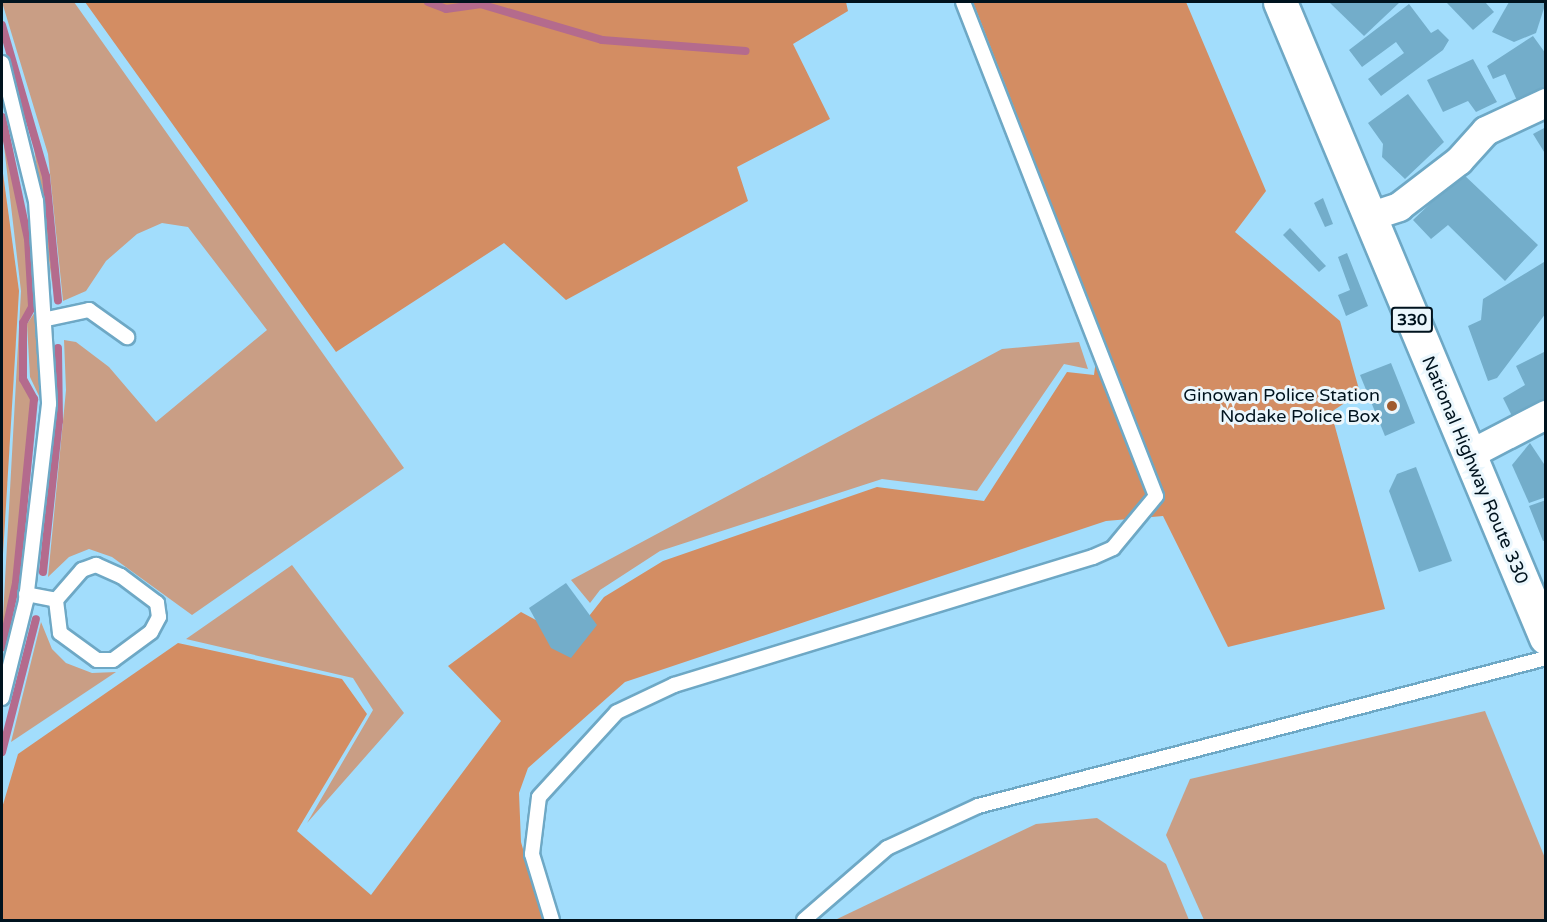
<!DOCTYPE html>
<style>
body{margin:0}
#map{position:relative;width:1547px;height:922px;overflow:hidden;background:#a2ddfc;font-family:"Varela Round",sans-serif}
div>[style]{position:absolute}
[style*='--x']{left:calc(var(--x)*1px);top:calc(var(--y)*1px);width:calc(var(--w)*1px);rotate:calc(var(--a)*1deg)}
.green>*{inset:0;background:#c99e85}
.forest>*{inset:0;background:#d38d63}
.stream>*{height:8px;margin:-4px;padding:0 4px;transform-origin:4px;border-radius:4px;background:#b46b8d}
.building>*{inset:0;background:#73adca}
.roads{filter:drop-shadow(2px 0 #6ea8c5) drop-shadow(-2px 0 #6ea8c5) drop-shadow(0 2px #6ea8c5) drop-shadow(0 -2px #6ea8c5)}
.service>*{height:14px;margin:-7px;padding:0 7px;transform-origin:7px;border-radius:7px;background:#fff}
.minor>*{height:28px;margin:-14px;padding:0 14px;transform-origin:14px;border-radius:14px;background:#fff}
.trunk>*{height:33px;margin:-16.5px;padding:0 16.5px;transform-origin:16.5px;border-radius:16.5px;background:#fff}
.dots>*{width:16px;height:16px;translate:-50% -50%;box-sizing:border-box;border:3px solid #ebf7fd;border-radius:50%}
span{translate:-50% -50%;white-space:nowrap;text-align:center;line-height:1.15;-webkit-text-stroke:6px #ebf7fd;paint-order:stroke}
.shield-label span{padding:2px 4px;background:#ebf7fd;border:2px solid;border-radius:4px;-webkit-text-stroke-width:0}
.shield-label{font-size:16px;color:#00131e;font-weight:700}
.poi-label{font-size:18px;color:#00131e}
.right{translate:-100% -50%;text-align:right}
.street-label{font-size:18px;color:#00131e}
.frame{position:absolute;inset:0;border:3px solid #00131e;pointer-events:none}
</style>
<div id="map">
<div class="green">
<i style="clip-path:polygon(2px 2px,74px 2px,404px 468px,192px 615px,112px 557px,89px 549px,69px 557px,48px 577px,66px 390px,64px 340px,76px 342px,109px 367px,156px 422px,267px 330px,188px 227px,162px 223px,137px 234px,106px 261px,86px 291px,63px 301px,48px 154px)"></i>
<i style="clip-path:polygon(2px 29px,44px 175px,53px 290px,34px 147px)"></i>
<i style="clip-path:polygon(2px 129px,26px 240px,31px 306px,21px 322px,20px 380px,31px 400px,13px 584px,2px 635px,21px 291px)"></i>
<i style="clip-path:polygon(37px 309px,40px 398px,30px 377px,27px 324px)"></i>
<i style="clip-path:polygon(1079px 342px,1088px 369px,1064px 364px,977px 491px,882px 479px,660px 551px,600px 590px,590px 603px,571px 580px,1002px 349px)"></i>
<i style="clip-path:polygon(292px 565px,404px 713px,307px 823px,373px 710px,353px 678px,186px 639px)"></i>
<i style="clip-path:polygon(41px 622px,52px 649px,66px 663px,92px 673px,116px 672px,11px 742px)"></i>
<i style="clip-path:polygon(1485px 711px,1545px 858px,1545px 920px,1204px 920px,1166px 835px,1190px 779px)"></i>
<i style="clip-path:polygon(1097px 818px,1166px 864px,1189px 920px,835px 920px,1036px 824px)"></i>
</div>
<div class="forest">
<i style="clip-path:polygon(85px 2px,846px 2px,848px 11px,793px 44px,830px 119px,737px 167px,748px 201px,566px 300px,504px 243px,336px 352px)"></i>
<i style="clip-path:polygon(973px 2px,1186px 2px,1266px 191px,1235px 232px,1340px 321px,1360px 393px,1331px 412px,1385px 609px,1228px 647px,1163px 516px,1106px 521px,625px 682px,528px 768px,519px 793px,521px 842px,543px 920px,2px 920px,2px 808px,18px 754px,178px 643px,342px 679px,367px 714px,297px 831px,371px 895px,501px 721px,448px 666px,521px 612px,571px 639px,604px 597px,663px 561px,877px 487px,984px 501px,1067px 372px,1094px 375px,1100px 329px)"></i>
<i style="clip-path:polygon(2px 166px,19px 291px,2px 571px)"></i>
</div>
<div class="stream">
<i style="--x:428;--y:2;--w:19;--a:21"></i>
<i style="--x:446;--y:9;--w:34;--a:-8"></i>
<i style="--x:480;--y:4;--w:127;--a:16.4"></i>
<i style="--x:602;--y:40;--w:144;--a:4.4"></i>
<i style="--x:2;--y:25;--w:157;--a:73.8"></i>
<i style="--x:46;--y:176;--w:125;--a:84.5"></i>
<i style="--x:2;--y:117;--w:125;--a:78"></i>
<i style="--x:28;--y:239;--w:68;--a:86.6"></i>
<i style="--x:32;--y:307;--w:18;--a:119"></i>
<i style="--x:23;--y:323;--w:56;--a:90"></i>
<i style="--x:23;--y:379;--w:23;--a:61"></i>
<i style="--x:34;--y:399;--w:185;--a:95.6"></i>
<i style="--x:16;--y:583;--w:66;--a:102.3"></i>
<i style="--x:43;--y:572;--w:152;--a:-84"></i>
<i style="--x:59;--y:421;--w:73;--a:-90.8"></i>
<i style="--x:2;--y:752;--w:137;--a:-75.7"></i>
</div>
<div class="building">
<i style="clip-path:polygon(1329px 2px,1400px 2px,1364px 36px)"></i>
<i style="clip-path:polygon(1446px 2px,1485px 2px,1494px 12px,1473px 30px)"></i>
<i style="clip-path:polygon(1509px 2px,1546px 2px,1536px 33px,1514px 42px,1492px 32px)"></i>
<i style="clip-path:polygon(1409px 4px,1431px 33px,1438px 29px,1449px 40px,1443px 50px,1381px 96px,1368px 79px,1404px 53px,1396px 42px,1362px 67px,1349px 50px)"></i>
<i style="clip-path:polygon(1533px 36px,1546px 54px,1546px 88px,1519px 105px,1505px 74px,1493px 79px,1487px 66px)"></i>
<i style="clip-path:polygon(1473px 59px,1497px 102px,1476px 112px,1468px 101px,1443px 112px,1427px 80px)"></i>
<i style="clip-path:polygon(1408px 94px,1444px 142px,1405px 179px,1382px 157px,1383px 144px,1368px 123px)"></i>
<i style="clip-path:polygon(1546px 127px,1546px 155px,1533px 134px)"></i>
<i style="clip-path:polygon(1462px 173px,1538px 245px,1505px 281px,1448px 225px,1431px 239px,1413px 220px)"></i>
<i style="clip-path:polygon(1323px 198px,1333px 224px,1325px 227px,1314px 203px)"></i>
<i style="clip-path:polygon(1290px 228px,1326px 266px,1319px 272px,1283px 235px)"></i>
<i style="clip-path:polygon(1347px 253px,1368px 306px,1346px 316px,1338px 295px,1350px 290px,1338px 257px)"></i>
<i style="clip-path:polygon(1544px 262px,1546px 313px,1497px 378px,1488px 381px,1468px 326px,1481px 320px,1483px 299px)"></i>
<i style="clip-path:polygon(1546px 351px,1546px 400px,1513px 418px,1503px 398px,1525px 385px,1516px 366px)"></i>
<i style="clip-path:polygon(1391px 363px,1415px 423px,1385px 436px,1360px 375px)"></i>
<i style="clip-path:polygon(1530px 443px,1546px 467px,1546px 497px,1529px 503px,1512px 465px)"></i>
<i style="clip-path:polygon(1416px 467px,1452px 561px,1419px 572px,1389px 491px,1397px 474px)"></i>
<i style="clip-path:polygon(1546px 500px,1546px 540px,1543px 541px,1529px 506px)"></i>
<i style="clip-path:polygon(566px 583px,597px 625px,571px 658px,551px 648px,529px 608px)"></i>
</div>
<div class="roads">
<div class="service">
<i style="--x:2;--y:63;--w:142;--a:76.2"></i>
<i style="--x:36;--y:201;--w:203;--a:86.3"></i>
<i style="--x:49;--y:404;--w:198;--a:96.7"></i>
<i style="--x:26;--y:601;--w:100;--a:103.9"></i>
<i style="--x:47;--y:319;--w:43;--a:-12.1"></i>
<i style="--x:89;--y:310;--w:47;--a:35.4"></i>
<i style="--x:26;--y:594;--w:31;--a:11"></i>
<i style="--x:56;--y:600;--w:40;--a:-49"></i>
<i style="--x:82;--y:570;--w:15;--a:-20"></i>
<i style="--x:96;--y:565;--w:27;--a:24"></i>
<i style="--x:121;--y:576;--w:45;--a:36.9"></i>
<i style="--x:157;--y:603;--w:14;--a:82"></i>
<i style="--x:159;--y:617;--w:17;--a:118"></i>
<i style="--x:151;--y:632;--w:47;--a:143.6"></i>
<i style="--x:113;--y:660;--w:16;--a:180"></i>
<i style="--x:97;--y:660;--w:46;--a:-143.9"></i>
<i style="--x:60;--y:633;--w:33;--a:-97"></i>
<i style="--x:552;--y:920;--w:69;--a:-106.9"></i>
<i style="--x:532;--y:854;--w:57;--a:-83"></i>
<i style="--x:539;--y:797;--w:115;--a:-47.5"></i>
<i style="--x:617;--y:712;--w:63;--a:-25.3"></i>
<i style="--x:674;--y:685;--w:438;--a:-17"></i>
<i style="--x:1093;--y:557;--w:22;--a:-24"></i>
<i style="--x:1113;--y:548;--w:67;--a:-50.4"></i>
<i style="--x:1156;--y:496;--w:530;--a:-111.34"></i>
<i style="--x:804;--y:920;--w:110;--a:-40.9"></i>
<i style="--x:887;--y:848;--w:100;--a:-24.8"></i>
<i style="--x:978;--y:806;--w:587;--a:-14.6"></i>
</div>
<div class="minor">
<i style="--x:1369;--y:217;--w:32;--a:-18"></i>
<i style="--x:1399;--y:207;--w:76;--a:-37.5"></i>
<i style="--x:1459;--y:161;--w:40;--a:-48"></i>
<i style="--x:1486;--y:131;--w:66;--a:-25"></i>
<i style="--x:1469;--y:455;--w:87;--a:-27.5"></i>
</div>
<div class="trunk">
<i style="--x:1280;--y:2;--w:689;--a:67.3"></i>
</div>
</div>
<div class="dots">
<i style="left:1392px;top:406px;background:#a05b2f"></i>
</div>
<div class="shield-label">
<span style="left:1412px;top:320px">330</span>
</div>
<div class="poi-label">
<span class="right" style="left:1380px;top:406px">Ginowan Police Station<br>Nodake Police Box</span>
</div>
<div class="street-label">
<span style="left:1475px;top:470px;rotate:67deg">National Highway Route 330</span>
</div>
<div class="frame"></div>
</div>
